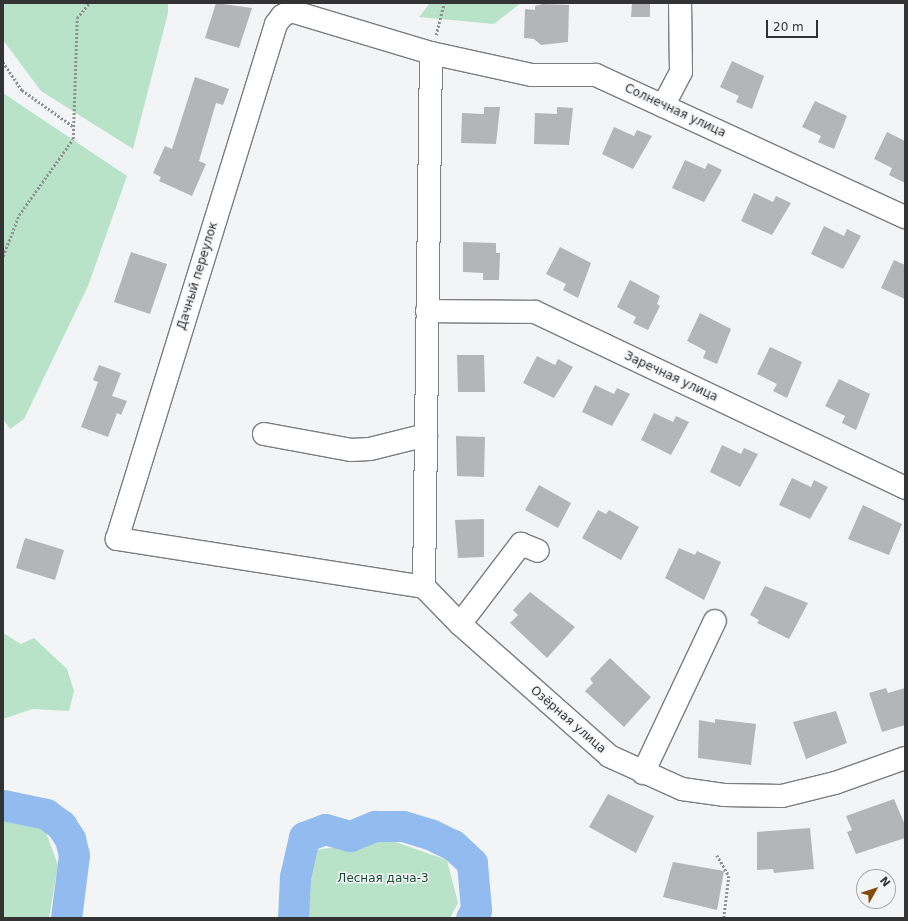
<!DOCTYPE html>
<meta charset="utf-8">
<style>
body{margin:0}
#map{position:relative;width:908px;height:921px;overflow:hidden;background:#f3f4f6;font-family:"DejaVu Sans",sans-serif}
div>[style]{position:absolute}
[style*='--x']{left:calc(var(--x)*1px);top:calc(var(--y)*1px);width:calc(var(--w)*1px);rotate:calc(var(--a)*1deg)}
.green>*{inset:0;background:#b8e3c9}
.river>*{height:31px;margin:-15.5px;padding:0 15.5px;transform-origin:15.5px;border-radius:15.5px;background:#92bbf0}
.building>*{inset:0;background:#b4b5b6}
.path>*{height:2.5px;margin-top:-1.25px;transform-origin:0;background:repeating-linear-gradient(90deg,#909092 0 2px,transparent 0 4px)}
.roads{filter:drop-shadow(1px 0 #7c7d7f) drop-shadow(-1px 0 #7c7d7f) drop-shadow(0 1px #7c7d7f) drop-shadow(0 -1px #7c7d7f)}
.minor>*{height:22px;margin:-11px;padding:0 11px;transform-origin:11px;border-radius:11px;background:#fff}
span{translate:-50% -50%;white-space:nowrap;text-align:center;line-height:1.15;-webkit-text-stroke:3px #f3f4f6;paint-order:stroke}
.street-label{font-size:12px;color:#333334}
.park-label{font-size:12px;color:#1a4e34}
.frame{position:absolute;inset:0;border:4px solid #333334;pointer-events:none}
.north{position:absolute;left:856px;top:869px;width:40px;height:40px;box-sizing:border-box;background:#f3f4f6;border:1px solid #a6a7a8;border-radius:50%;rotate:51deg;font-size:11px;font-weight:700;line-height:16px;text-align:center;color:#333334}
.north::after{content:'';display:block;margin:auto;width:14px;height:18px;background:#854903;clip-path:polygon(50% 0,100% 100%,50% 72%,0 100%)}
.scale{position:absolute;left:766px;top:20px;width:52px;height:18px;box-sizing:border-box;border:2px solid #333334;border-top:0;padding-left:5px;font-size:12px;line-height:14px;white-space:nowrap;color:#333334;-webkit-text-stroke:3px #f3f4f6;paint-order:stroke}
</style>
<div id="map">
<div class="green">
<i style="clip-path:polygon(3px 3px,168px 3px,168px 13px,133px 149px,41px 91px,3px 40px)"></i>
<i style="clip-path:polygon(430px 3px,521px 3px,494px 24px,419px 17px)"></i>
<i style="clip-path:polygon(3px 93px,127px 176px,88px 286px,24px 419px,10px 429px,3px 419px)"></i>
<i style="clip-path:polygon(3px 633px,21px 644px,34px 638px,67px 669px,74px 691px,69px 711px,32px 709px,3px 719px)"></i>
<i style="clip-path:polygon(3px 821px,45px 830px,58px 865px,49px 918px,3px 918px)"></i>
<i style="clip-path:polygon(387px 839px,447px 860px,458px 903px,450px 918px,309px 918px,308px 890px,316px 850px)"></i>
</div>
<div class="river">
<i style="--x:3;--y:805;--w:44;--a:11.8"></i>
<i style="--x:46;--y:814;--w:19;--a:36"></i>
<i style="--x:61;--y:825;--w:17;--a:57"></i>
<i style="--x:70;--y:839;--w:16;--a:76"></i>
<i style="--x:74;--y:855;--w:64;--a:97.2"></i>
<i style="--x:293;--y:918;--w:41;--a:-87.2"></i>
<i style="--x:295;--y:877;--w:41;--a:-77.3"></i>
<i style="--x:304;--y:837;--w:22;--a:-21"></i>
<i style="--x:325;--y:829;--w:26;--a:16"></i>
<i style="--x:350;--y:836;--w:27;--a:-22"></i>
<i style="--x:375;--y:826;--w:28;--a:0"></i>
<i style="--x:403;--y:826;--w:28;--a:17"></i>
<i style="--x:430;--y:834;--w:25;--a:26"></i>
<i style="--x:453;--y:845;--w:26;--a:43"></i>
<i style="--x:472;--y:863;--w:47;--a:85.1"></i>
<i style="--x:476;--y:910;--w:9;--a:122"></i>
</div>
<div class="building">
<i style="clip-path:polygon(216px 3px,252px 8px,239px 48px,205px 38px)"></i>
<i style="clip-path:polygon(632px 3px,650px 3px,650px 17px,631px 17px)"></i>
<i style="clip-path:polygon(543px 4px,569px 5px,568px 42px,541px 45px,534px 39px,524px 38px,525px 9px,535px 10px,535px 6px)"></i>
<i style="clip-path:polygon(732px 61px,764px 76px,752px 109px,736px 102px,739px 96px,720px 87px)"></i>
<i style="clip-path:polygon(195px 77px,229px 89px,223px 105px,216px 103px,199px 161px,206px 164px,192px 196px,159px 181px,161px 177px,153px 173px,165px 146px,172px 149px)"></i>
<i style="clip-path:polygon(815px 101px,847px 116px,834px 149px,818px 142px,821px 136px,802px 127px)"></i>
<i style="clip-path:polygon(484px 107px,500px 107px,496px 144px,461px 143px,462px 113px,484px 114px)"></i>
<i style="clip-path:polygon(557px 107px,573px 108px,569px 145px,534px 144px,535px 113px,557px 114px)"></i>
<i style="clip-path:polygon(614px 127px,634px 136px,637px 130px,652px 136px,633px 169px,602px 154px)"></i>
<i style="clip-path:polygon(887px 132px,905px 141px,905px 183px,889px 175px,892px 168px,874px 159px)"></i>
<i style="clip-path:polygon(685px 160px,705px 169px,708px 163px,722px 170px,704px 202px,672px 188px)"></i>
<i style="clip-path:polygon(754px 193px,773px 202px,776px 196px,791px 203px,772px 235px,741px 221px)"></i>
<i style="clip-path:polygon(824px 226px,844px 236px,847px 229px,861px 236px,843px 269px,811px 254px)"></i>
<i style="clip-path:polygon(463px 242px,496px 243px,496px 253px,500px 253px,499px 280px,483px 280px,483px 273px,463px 272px)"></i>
<i style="clip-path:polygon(560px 247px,591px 263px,578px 298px,563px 290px,566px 284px,546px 274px)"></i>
<i style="clip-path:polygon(131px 252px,167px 264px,150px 314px,114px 302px)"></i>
<i style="clip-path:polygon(894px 260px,905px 265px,905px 299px,881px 288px)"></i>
<i style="clip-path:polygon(630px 280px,660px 296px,657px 304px,660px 306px,648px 330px,633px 323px,636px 317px,617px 307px)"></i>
<i style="clip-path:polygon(700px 313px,731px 329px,717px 364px,703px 358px,706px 351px,687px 341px)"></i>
<i style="clip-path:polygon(770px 347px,802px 362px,787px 398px,773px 391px,777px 384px,757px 374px)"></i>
<i style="clip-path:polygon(457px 355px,484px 355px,485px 392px,458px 392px)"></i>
<i style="clip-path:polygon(537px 356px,555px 365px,558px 359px,573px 367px,554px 398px,523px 383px)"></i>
<i style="clip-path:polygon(99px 365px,121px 373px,112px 396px,127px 401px,121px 415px,117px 413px,108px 437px,81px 427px,98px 382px,93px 380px)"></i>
<i style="clip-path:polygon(839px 379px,870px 394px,856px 430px,842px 423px,845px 416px,825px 406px)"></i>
<i style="clip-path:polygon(595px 385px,614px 394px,617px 388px,630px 394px,612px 426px,582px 412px)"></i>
<i style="clip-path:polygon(654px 413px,673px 422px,676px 416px,689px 422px,671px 455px,641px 440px)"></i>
<i style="clip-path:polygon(456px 436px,485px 437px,484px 477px,457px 476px)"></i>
<i style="clip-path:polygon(722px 445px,741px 454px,744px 448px,758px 454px,740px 487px,710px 472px)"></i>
<i style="clip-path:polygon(792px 478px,811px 487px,814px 480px,828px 487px,810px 519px,779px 505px)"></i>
<i style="clip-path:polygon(539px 485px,571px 503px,558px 528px,525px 510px)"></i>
<i style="clip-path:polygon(863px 505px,902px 524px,889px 555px,848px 539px)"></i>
<i style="clip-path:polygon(598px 510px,606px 514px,609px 510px,639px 527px,621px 560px,582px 538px)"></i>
<i style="clip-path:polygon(484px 519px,484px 557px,458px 558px,455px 520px)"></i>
<i style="clip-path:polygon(25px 538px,64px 550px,55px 580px,16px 568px)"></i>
<i style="clip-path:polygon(679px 548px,695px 555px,697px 551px,721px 562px,704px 600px,665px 578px)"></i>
<i style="clip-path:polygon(765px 586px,808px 603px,789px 639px,757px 623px,759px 620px,750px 615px)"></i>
<i style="clip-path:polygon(530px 592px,575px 627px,547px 658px,510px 623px,518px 615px,513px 610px)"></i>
<i style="clip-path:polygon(610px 658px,651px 697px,624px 727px,585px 691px,593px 683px,590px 679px)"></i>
<i style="clip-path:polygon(886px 688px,888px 693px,905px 688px,905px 725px,882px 732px,869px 693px)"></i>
<i style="clip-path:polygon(836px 711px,847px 743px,806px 759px,793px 722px)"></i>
<i style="clip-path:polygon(715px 719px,756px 724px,751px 765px,698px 758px,699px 720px,715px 723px)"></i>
<i style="clip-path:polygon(608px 794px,654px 816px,636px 853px,589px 827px)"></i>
<i style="clip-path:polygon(894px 799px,905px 825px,905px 838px,856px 854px,847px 832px,852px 830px,846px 816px)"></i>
<i style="clip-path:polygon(810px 828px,814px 869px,774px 873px,773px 869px,757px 870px,757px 832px)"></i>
<i style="clip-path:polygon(673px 862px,724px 871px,717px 910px,663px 897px)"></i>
</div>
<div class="path">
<i style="--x:436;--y:35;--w:33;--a:-76"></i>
<i style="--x:3;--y:62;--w:34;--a:56"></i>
<i style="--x:22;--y:90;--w:64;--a:35.4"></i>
<i style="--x:3;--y:256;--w:44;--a:-68.7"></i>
<i style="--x:19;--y:215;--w:93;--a:-54.6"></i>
<i style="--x:73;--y:139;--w:121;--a:-88.1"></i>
<i style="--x:77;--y:18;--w:19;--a:-51"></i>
<i style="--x:717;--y:855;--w:24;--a:60"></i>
<i style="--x:729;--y:876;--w:42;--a:96.8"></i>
</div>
<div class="roads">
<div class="minor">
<i style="--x:663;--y:106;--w:38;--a:-62"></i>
<i style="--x:681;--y:72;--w:69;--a:-90.8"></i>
<i style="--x:427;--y:311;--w:108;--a:0.5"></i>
<i style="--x:535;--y:312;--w:410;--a:25.4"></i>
<i style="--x:264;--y:434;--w:88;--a:10.4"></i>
<i style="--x:351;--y:450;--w:19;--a:-3"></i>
<i style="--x:370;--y:449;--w:58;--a:-14"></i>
<i style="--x:424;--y:587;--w:311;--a:-171.1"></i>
<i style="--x:117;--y:539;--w:539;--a:-72.84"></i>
<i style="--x:276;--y:24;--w:10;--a:-53"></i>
<i style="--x:282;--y:16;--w:10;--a:-29"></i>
<i style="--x:291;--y:11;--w:146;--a:16.7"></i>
<i style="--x:431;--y:53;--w:103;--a:12.3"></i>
<i style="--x:532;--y:75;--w:64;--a:0"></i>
<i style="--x:596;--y:75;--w:340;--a:24.7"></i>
<i style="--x:424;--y:587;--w:52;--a:45.8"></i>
<i style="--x:460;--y:624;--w:199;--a:41.5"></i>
<i style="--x:609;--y:756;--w:80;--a:24.3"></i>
<i style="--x:682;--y:789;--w:42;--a:8.1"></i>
<i style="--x:724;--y:795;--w:58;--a:1"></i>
<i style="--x:782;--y:796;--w:55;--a:-13.8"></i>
<i style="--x:835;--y:783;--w:74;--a:-19.7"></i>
<i style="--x:424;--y:587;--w:534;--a:-89.25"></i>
<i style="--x:460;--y:624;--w:101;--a:-52.7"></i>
<i style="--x:521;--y:544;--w:18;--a:22"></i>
<i style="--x:643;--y:773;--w:168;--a:-64.7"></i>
</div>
</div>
<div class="street-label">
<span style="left:675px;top:111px;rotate:25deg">Солнечная улица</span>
<span style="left:198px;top:276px;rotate:-73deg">Дачный переулок</span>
<span style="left:671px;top:377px;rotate:25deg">Заречная улица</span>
<span style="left:568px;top:720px;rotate:41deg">Озёрная улица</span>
</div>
<div class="park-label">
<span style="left:383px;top:879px">Лесная дача-3</span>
</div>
<div class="frame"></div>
<div class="north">N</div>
<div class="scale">20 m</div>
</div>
